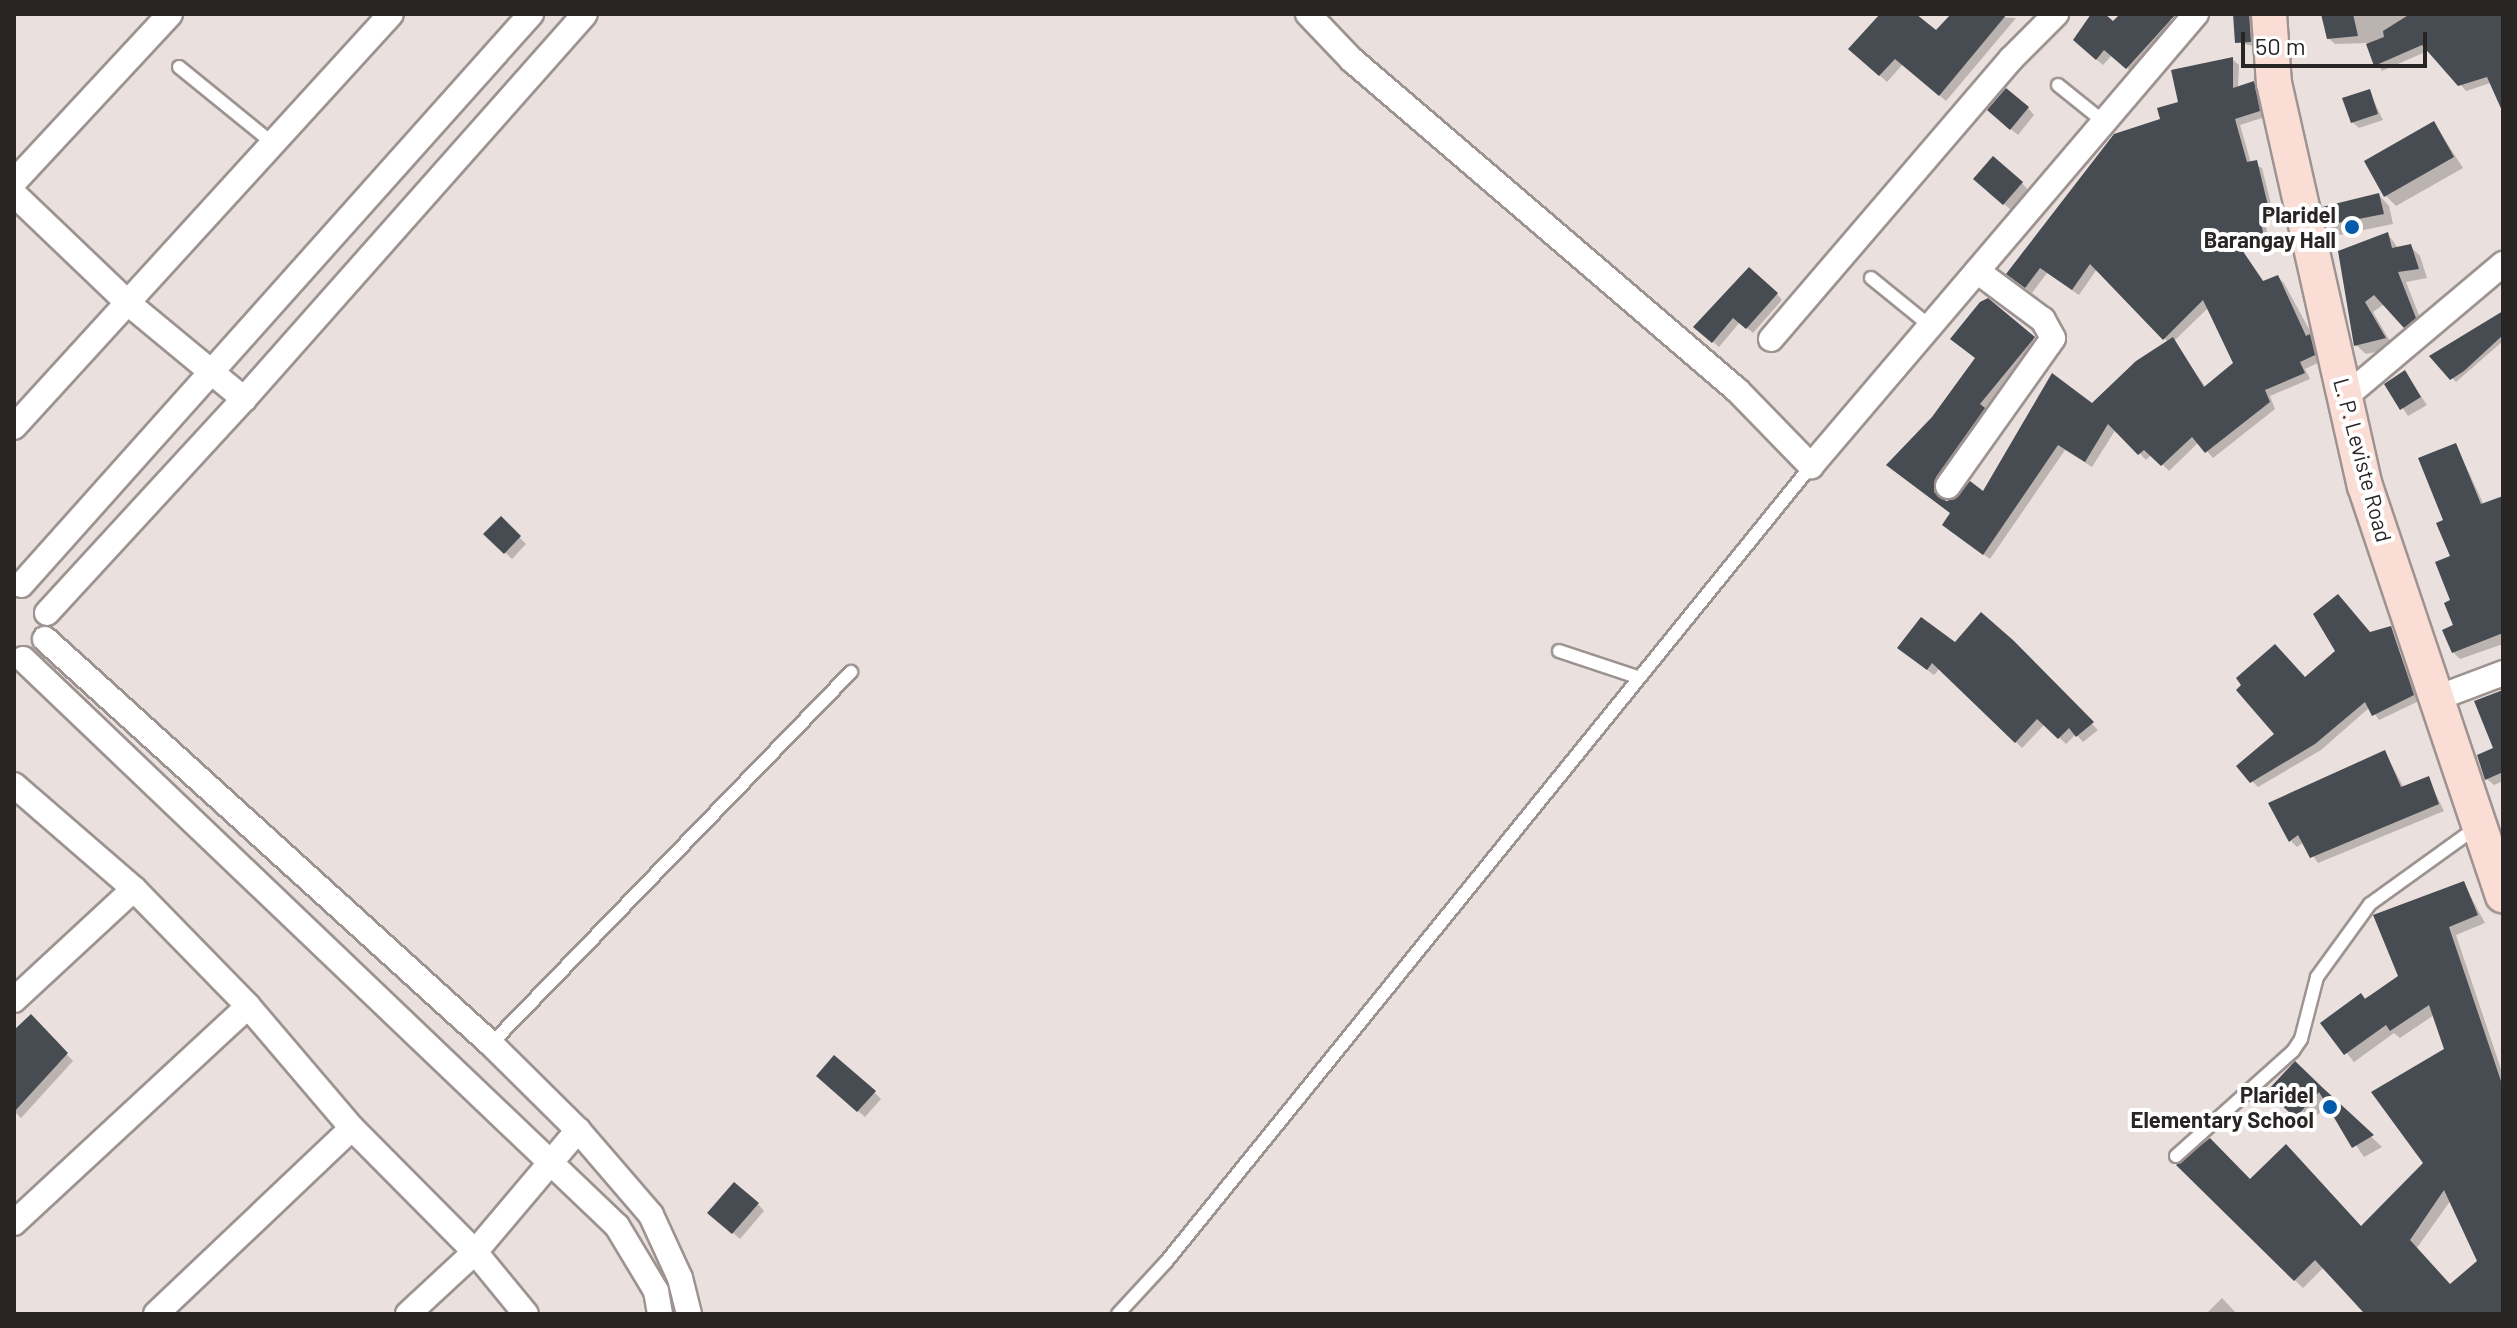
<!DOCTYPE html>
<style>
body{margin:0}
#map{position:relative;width:2517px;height:1328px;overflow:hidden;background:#eae0dd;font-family:Barlow,sans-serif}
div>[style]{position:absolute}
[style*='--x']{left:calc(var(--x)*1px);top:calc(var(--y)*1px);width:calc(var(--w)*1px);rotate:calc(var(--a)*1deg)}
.shadow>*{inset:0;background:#0003}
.building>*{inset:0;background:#474c52}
.roads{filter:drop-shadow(2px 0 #9d9391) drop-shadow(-2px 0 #9d9391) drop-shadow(0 2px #9d9391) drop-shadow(0 -2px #9d9391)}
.service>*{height:12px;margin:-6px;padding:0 6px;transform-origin:6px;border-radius:6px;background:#fff}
.minor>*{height:24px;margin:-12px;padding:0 12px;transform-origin:12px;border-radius:12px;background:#fff}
.secondary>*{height:34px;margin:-17px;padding:0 17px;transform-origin:17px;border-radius:17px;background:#faddd5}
.dots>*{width:22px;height:22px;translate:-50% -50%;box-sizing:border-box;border:4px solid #fff;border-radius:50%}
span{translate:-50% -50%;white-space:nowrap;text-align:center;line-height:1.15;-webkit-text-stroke:8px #fff;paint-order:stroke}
.poi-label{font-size:22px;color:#292524;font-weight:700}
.right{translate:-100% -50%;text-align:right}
.street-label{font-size:22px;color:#292524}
.frame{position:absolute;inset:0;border:16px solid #292524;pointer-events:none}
.scale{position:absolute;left:2241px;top:32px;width:186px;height:36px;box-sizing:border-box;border:4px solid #292524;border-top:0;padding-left:10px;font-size:24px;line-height:28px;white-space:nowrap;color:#292524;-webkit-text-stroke:6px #fff;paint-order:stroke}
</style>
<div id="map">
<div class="shadow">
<i style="clip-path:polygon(1883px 14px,1914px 14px,1936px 33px,1953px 14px,2016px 18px,1946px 101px,1903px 64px,1887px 82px,1858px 56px)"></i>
<i style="clip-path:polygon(2094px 14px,2113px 24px,2123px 14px,2163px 14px,2177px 27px,2134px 74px,2112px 55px,2103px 65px,2082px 47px)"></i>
<i style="clip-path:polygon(2235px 14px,2257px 14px,2256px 47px,2237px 42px)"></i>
<i style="clip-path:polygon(2330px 14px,2503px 14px,2503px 79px,2466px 91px,2430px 50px,2382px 71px,2367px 43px,2335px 44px,2328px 38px)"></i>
<i style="clip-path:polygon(evenodd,2232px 59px,2239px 65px,2238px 88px,2253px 83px,2260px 90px,2265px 117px,2240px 125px,2251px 163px,2262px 168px,2275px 220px,2265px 222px,2270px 244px,2242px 250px,2264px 282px,2278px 277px,2284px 283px,2316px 342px,2320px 362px,2305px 369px,2310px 379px,2270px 396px,2275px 409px,2213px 458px,2199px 442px,2169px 471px,2152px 454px,2146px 460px,2116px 429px,2092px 467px,2065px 450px,1990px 559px,1951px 531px,1952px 514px,1895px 471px,1977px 359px,1988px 301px,2040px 345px,1985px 410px,1990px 416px,1941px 484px,1940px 499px,1945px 503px,1984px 494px,2168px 342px,2097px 269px,2079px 295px,2047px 273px,2032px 293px,2015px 280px,2163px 120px,2232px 59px,2209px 307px,2236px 363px,2206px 388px,2174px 341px,2209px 307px)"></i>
<i style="clip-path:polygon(2369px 91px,2383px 120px,2359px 128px,2352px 122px)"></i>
<i style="clip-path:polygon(2028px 108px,2034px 115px,2018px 135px,1996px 117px)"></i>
<i style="clip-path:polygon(2434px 123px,2463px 168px,2396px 206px,2385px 195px)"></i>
<i style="clip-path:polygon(2022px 183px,2028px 190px,2011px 210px,1982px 185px)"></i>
<i style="clip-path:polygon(2379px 195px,2389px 206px,2393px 224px,2339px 235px,2328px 224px)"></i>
<i style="clip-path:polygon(2388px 234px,2398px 248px,2410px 246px,2420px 256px,2427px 278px,2406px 282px,2424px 328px,2414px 336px,2384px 304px,2373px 312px,2394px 348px,2366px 354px,2356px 345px,2340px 253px)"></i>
<i style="clip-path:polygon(1777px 294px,1782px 300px,1753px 333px,1740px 322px,1719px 347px,1702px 332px)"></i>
<i style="clip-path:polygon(2503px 313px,2503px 341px,2456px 382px,2432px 356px)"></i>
<i style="clip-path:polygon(2405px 373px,2427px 405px,2408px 416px,2387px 384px)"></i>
<i style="clip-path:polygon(2456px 445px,2484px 505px,2503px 499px,2503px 644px,2460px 659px,2453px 652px,2452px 557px,2446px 521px)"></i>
<i style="clip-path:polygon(501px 519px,526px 544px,512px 559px,486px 534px)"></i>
<i style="clip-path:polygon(1982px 615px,2098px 730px,2083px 742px,2076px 734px,2066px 744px,2045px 724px,2022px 748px,1940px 668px,1934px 675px,1906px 654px,1955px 645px)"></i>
<i style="clip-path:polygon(2390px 628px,2419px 701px,2379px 720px,2370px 707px,2321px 750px,2258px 787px,2252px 781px,2305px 680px,2370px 634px)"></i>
<i style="clip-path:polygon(2385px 753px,2404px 788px,2428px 779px,2444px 811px,2318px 863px,2304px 842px,2297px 847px,2291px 841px)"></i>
<i style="clip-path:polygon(2503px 765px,2503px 781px,2494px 785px,2487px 779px)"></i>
<i style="clip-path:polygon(evenodd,2464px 884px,2485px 923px,2456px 935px,2503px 1075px,2503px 1298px,2484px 1314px,2364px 1314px,2324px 1267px,2303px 1288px,2179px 1165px,2250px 1182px,2361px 1228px,2426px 1163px,2446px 1050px,2434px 1015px,2400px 1038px,2394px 1033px,2354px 1062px,2323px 1023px,2401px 977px,2464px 884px,2451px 1200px,2480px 1261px,2450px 1286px,2416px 1249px,2451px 1200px)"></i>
<i style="clip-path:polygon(31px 1017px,73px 1061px,21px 1118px,14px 1111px,14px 1034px)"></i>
<i style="clip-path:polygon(2295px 1064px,2382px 1147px,2364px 1157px,2328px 1104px,2306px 1127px,2270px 1091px)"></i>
<i style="clip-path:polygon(825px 1083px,874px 1092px,881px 1099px,865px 1117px)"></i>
<i style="clip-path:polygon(758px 1204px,764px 1211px,740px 1239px,717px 1219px)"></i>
<i style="clip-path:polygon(2222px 1298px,2237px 1314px,2206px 1314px)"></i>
</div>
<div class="building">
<i style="clip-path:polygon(1880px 14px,1916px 14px,1936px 30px,1951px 14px,2007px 14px,1939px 96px,1895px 59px,1879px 76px,1848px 49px)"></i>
<i style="clip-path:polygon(2091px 14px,2105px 14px,2113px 21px,2120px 14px,2176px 14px,2126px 69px,2104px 50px,2096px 60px,2073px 40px)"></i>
<i style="clip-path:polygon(2233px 14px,2249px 14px,2251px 42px,2235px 43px)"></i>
<i style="clip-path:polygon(2321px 14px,2353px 14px,2358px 36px,2327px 39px)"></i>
<i style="clip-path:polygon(2410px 14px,2503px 14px,2503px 113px,2487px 77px,2458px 86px,2422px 45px,2374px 66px,2366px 44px,2384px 37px,2383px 31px)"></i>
<i style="clip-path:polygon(2233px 57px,2233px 88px,2254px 81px,2260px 111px,2235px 119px,2247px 162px,2257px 160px,2270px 214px,2260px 216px,2264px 238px,2238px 244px,2263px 281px,2278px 275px,2306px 336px,2310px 334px,2315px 355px,2300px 362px,2305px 373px,2265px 390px,2270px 402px,2205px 453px,2192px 437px,2161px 466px,2144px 450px,2138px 455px,2108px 424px,2085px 462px,2058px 445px,1983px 555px,1942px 525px,1950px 513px,1886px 465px,1932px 417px,1975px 358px,1950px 339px,1980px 302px,1988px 298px,2035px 337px,1980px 404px,1985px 408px,1936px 477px,1934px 492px,1946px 501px,1955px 499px,1970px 481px,1983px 491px,2052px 373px,2092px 403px,2136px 361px,2173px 337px,2204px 387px,2233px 363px,2203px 300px,2163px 340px,2090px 264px,2072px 290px,2040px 268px,2025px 288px,2006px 274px,2114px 134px,2160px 119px,2157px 108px,2178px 102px,2171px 70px)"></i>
<i style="clip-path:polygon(2006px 88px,2029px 107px,2010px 130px,1987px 110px)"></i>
<i style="clip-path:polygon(2370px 89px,2378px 114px,2351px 123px,2342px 98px)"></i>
<i style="clip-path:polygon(2434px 121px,2454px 157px,2384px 197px,2364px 161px)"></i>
<i style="clip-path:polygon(1993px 156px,2023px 182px,2003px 205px,1973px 179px)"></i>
<i style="clip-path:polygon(2379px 193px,2384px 214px,2327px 225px,2322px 207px)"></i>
<i style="clip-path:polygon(2388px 232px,2392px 248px,2411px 244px,2419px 269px,2398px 272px,2416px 318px,2404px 328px,2374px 295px,2365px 302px,2386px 338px,2354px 346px,2338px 251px)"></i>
<i style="clip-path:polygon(1749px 267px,1778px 293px,1746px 329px,1733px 318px,1712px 343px,1693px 327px)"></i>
<i style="clip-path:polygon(2503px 311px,2503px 335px,2464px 371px,2450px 380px,2429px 356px)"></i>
<i style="clip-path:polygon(2405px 370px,2421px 397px,2400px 410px,2384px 384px)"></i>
<i style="clip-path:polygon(2456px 443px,2481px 504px,2503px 496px,2503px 633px,2452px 653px,2442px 630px,2453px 625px,2444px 603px,2450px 600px,2435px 562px,2450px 556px,2436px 523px,2443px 520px,2418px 458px)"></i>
<i style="clip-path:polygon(501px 516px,521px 536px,504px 554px,483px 534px)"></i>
<i style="clip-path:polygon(2338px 594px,2370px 632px,2391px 626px,2414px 695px,2372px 716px,2365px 702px,2315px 744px,2250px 783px,2236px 766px,2274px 734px,2236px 690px,2241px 685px,2236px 678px,2275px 644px,2305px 677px,2335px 651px,2313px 614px)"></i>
<i style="clip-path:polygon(1981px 612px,2014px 641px,2094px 722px,2076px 737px,2069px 728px,2058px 739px,2037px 719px,2015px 743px,1932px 663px,1927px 670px,1897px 648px,1921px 617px,1955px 642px)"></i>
<i style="clip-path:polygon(2503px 690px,2503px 772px,2485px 780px,2477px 755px,2493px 748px,2474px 701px)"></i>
<i style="clip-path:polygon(2385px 750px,2401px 787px,2429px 776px,2439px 804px,2310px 858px,2298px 835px,2289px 842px,2268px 803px)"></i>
<i style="clip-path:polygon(evenodd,2464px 881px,2478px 915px,2449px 927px,2503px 1087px,2503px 1314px,2365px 1314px,2315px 1260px,2294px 1281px,2176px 1165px,2210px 1138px,2250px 1179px,2286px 1144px,2361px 1226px,2423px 1163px,2371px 1092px,2444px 1049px,2429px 1005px,2390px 1031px,2386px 1025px,2344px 1055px,2320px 1023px,2361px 993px,2365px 999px,2398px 976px,2373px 915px,2464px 881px,2444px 1190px,2477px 1261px,2450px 1284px,2410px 1240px,2444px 1190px)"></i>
<i style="clip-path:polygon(31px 1014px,68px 1053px,14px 1112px,14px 1030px)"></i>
<i style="clip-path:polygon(834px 1055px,876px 1091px,857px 1112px,816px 1076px)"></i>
<i style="clip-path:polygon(2295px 1061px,2323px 1088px,2374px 1135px,2352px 1148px,2319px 1092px,2295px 1118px,2267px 1091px)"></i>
<i style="clip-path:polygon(734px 1182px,759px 1203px,732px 1234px,707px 1213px)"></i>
</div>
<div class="roads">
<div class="service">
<i style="--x:179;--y:67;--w:117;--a:39.1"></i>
<i style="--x:2058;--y:85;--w:59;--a:38.8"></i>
<i style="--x:1871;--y:278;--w:76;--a:39.1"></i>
<i style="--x:1559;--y:651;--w:82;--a:18.4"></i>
<i style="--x:491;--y:1044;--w:518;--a:-45.94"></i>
<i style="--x:2176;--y:1156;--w:157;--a:-41.9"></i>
<i style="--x:2293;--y:1051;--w:14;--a:-56"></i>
<i style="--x:2301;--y:1039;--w:64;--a:-75.5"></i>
<i style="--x:2317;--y:977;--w:90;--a:-54"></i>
<i style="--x:2370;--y:904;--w:132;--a:-35.7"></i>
<i style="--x:1118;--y:1314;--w:71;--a:-47.3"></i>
<i style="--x:1166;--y:1262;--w:1025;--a:-50.98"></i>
</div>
<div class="minor">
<i style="--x:1308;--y:14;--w:64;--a:46.3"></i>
<i style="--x:1352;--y:60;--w:508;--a:40.61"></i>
<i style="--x:1738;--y:391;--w:105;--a:45.8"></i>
<i style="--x:1811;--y:466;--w:594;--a:-49.58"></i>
<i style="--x:14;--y:182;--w:229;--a:-47.1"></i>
<i style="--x:14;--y:194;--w:158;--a:43.7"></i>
<i style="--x:128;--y:303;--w:151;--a:39.6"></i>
<i style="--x:1771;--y:339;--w:369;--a:-49.4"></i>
<i style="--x:2011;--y:59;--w:64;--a:-45"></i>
<i style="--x:2345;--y:397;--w:207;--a:-40.1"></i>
<i style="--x:14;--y:427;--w:559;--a:-47.61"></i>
<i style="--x:1948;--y:486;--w:181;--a:-54.6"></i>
<i style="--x:2053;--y:338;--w:21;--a:-119"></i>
<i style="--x:2043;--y:320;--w:82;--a:-143.4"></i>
<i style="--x:21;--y:585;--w:766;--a:-48.23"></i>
<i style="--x:47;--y:613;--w:291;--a:-47.4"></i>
<i style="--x:244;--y:399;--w:514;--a:-48.47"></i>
<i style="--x:45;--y:639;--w:602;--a:42.24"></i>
<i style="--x:491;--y:1044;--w:122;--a:44.7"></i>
<i style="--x:578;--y:1130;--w:112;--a:49.3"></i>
<i style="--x:651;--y:1215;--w:69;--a:65.3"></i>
<i style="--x:680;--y:1278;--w:37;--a:76"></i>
<i style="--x:23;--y:659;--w:821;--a:43.67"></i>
<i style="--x:617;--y:1226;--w:76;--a:59"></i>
<i style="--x:656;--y:1291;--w:23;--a:80"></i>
<i style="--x:2437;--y:698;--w:71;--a:-20.7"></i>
<i style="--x:14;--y:785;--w:159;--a:40.9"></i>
<i style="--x:134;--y:889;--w:163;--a:45.7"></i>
<i style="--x:248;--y:1006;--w:160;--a:49.6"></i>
<i style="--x:352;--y:1128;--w:175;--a:45.2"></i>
<i style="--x:475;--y:1252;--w:80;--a:50.6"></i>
<i style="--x:14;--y:1000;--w:163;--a:-42.8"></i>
<i style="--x:14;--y:1223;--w:319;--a:-42.8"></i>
<i style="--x:156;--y:1314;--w:270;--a:-43.5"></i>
<i style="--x:408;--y:1314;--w:91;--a:-42.8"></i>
<i style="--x:475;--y:1252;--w:160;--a:-49.8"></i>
</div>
<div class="secondary">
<i style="--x:2269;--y:14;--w:69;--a:85.9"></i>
<i style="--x:2274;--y:83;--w:413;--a:77.3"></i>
<i style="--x:2365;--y:486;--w:432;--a:71.4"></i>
</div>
</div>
<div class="dots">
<i style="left:2352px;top:227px;background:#035ba9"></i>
<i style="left:2330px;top:1107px;background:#035ba9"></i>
</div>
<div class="poi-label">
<span class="right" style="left:2336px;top:227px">Plaridel<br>Barangay Hall</span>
<span class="right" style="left:2314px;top:1107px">Plaridel<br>Elementary School</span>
</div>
<div class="street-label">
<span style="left:2363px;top:460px;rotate:75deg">L. P. Leviste Road</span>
</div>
<div class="frame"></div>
<div class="scale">50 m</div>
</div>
